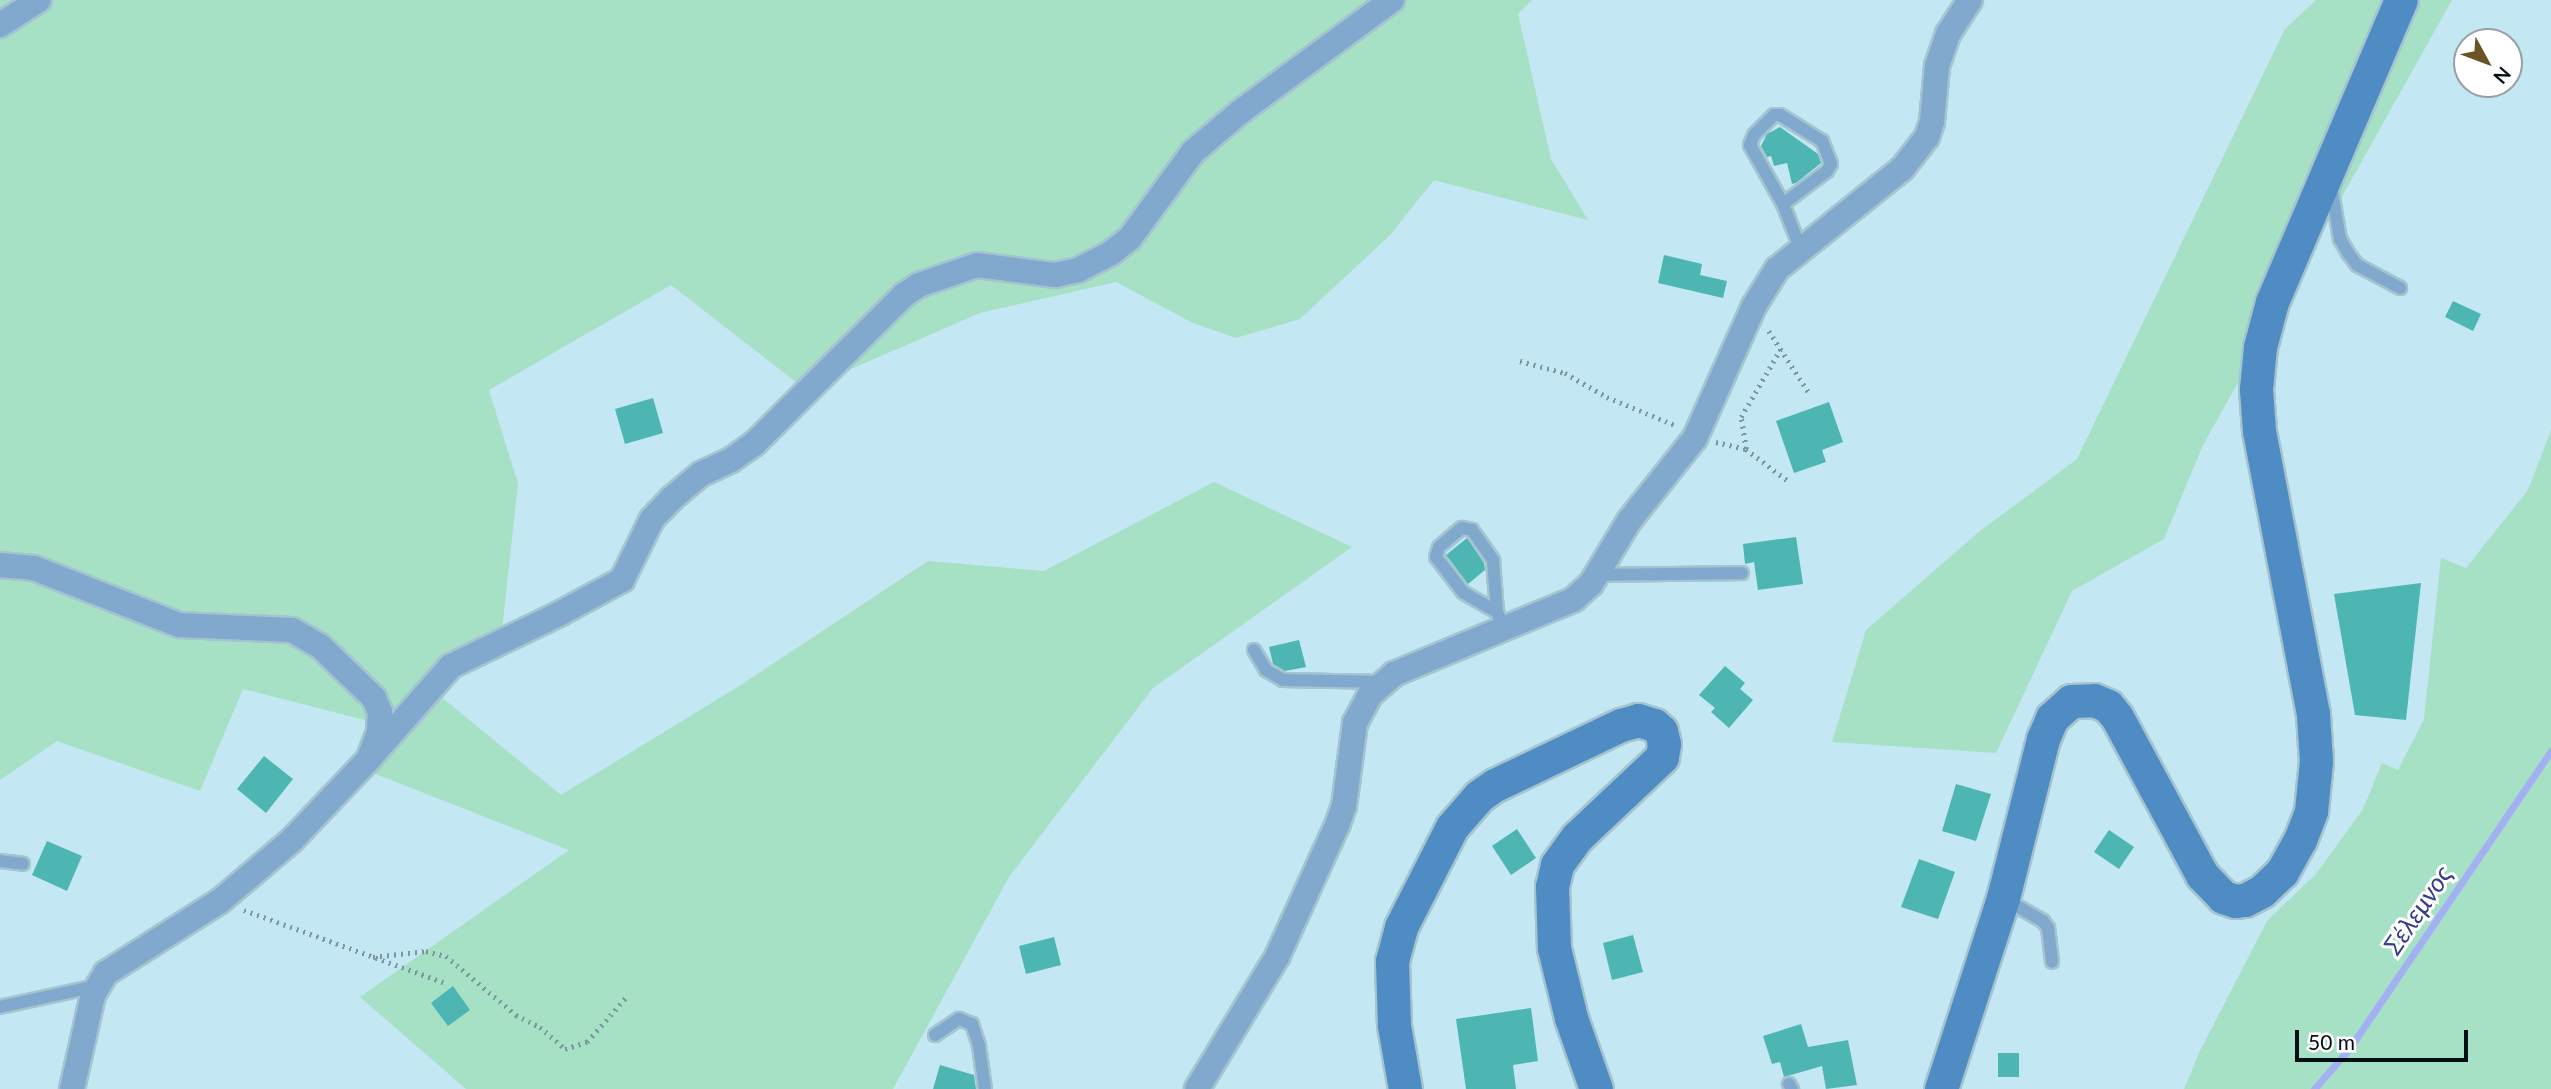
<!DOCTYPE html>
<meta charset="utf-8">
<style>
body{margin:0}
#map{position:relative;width:2551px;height:1089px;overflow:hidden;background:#c3e7f3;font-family:Lato,sans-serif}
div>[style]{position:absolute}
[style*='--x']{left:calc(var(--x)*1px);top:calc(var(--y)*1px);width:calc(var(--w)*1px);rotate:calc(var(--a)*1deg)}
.green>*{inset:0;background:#a6e0c5}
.stream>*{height:7px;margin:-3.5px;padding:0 3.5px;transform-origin:3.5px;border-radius:3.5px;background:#a3b1f3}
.building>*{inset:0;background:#4db6b3}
.path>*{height:4.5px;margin-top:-2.25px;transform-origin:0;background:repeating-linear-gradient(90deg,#7b969f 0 2px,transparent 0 7px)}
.roads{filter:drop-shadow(2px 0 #a4c4cf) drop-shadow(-2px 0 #a4c4cf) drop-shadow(0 2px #a4c4cf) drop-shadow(0 -2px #a4c4cf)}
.service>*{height:12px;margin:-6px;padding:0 6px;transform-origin:6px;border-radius:6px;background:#81a9ce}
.minor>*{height:24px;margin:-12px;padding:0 12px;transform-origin:12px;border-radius:12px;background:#81a9ce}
.secondary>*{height:33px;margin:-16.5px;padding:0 16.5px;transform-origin:16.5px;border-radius:16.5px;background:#4e8cc3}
span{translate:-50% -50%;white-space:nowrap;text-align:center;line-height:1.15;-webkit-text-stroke:6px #fff;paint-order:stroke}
.water-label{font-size:26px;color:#363e8a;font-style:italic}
.north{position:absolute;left:2453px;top:28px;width:70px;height:70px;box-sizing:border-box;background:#fff;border:2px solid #9a9fa1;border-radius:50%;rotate:131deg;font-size:19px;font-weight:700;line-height:28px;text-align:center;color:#030f13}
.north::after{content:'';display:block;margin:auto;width:24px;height:32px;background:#6b5323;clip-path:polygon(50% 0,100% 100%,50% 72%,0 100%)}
.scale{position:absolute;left:2295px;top:1030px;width:173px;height:32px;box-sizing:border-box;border:4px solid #030f13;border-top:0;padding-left:9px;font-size:21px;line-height:24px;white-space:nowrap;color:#030f13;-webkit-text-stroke:5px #fff;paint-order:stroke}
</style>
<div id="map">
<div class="green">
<i style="clip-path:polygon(0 0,1532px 0,1518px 14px,1551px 159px,1588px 220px,1434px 180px,1390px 235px,1300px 319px,1236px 338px,1193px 323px,1116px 282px,980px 313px,805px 389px,671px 285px,489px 390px,518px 484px,499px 657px,434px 691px,561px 795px,741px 685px,928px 561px,1044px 571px,1214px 482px,1352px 547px,1153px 688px,1009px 877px,893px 1089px,466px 1089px,360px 997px,569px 850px,373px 773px,373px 722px,243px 689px,200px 791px,57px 741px,0 780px)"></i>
<i style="clip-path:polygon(2316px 0,2452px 0,2203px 445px,2164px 539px,2072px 591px,1996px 753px,1832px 742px,1866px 630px,1980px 531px,2077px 459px,2285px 29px)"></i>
<i style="clip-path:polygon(2551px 430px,2551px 1089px,2184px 1089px,2200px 1051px,2267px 921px,2316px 874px,2363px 809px,2382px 763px,2398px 770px,2424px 719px,2441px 558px,2466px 568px,2528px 490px)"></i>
</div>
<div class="stream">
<i style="--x:2314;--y:1089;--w:53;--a:-48.8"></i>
<i style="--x:2349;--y:1049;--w:360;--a:-55.9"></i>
</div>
<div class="building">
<i style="clip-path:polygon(1780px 127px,1818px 154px,1821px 163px,1796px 183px,1792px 184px,1787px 163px,1774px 166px,1771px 156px,1767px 157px,1761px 146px,1767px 134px)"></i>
<i style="clip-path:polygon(1664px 255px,1702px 264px,1700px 275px,1727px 281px,1723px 298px,1658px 283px)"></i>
<i style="clip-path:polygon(2453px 301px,2481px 314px,2473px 331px,2445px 317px)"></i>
<i style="clip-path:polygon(653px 398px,663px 433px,625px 444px,615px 409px)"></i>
<i style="clip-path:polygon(1829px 402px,1843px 442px,1822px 450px,1826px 462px,1794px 473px,1776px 421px)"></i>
<i style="clip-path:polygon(1796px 537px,1803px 584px,1758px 590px,1754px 562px,1745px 564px,1743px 544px)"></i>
<i style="clip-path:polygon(1467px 538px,1484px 563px,1485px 570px,1468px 584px,1446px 555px)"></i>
<i style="clip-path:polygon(2421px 583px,2406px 720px,2355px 715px,2334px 594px)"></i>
<i style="clip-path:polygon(1299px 640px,1306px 667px,1285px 671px,1273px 664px,1269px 647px)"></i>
<i style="clip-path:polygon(1725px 666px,1745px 683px,1740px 689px,1753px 700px,1729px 728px,1711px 712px,1715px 708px,1699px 695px)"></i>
<i style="clip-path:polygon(264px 756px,293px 779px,266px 813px,237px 789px)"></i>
<i style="clip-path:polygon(1956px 784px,1991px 794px,1976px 841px,1942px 831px)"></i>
<i style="clip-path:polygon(1517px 829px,1536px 858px,1511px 875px,1492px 846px)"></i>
<i style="clip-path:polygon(2109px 830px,2134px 847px,2119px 869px,2094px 852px)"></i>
<i style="clip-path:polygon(47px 841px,82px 856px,67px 891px,32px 875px)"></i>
<i style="clip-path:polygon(1919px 859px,1955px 872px,1938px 919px,1901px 907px)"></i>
<i style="clip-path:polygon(1633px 935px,1643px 972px,1612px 980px,1603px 943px)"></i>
<i style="clip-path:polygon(1054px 937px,1061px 965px,1026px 974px,1019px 946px)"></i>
<i style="clip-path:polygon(453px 986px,470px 1010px,448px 1026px,431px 1003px)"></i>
<i style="clip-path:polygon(1531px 1008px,1538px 1061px,1513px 1065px,1516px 1089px,1466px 1089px,1456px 1019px)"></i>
<i style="clip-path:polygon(1801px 1024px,1808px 1047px,1848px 1040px,1857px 1085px,1826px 1089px,1822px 1066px,1784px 1077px,1780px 1062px,1772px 1064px,1763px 1036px)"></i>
<i style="clip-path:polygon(1998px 1053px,2019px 1053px,2019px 1077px,1998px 1077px)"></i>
<i style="clip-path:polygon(940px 1065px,974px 1075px,976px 1089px,933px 1089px)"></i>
</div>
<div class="path">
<i style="--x:1769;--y:331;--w:74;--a:57.2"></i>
<i style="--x:1520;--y:361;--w:47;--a:14.9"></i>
<i style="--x:1565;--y:373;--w:48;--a:29.7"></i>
<i style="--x:1607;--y:397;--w:76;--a:22.5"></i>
<i style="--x:1716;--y:442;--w:31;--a:13"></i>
<i style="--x:1746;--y:449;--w:53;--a:37.3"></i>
<i style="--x:1746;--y:449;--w:32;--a:-99"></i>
<i style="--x:1741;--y:417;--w:78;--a:-59.8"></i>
<i style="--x:244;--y:910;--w:212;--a:19.9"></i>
<i style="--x:373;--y:957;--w:53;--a:-6.5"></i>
<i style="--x:426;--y:951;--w:21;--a:14"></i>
<i style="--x:446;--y:956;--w:92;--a:40.1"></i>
<i style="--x:516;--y:1015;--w:27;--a:27"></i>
<i style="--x:540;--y:1027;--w:33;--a:41"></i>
<i style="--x:565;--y:1049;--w:23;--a:-18"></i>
<i style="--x:587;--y:1042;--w:62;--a:-48.9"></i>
</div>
<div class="roads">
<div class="service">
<i style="--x:2331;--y:186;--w:54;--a:80.4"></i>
<i style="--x:2340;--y:239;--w:16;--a:60"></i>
<i style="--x:2348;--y:253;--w:15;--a:53"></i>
<i style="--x:2357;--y:265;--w:49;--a:28.1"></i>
<i style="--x:1783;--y:204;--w:55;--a:-36.9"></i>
<i style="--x:1827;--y:171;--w:8;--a:-60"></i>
<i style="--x:1831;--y:164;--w:25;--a:-111"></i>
<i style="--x:1822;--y:141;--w:49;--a:-148.2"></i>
<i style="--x:1780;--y:115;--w:6;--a:180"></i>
<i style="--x:1774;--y:115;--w:28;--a:135"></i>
<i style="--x:1754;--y:135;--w:11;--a:112"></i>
<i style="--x:1750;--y:145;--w:68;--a:60.8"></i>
<i style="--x:1783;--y:204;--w:49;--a:68.6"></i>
<i style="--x:1597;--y:575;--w:145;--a:-0.8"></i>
<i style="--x:1497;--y:612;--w:39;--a:-150"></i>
<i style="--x:1463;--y:592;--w:44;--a:-127.6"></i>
<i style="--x:1436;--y:557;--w:10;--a:-73"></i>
<i style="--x:1439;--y:547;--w:30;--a:-40"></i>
<i style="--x:1462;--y:528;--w:10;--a:11"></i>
<i style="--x:1472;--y:530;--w:37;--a:55"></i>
<i style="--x:1493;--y:560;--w:52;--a:85.6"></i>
<i style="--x:1497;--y:612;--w:17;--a:66"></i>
<i style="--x:1254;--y:650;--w:23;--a:59"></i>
<i style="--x:1266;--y:670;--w:20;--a:30"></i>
<i style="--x:1283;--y:680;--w:100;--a:1.1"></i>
<i style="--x:0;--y:861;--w:23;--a:7"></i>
<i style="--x:2003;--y:898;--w:46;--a:29.9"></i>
<i style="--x:2043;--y:921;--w:9;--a:54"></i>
<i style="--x:2048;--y:928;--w:34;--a:83"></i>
<i style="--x:0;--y:1007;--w:98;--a:-12.3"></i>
<i style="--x:935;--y:1035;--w:29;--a:-34"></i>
<i style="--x:959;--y:1019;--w:14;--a:21"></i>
<i style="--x:972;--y:1024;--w:23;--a:72"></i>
<i style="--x:979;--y:1046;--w:43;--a:82.1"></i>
<i style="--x:1789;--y:1084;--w:6;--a:59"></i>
</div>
<div class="minor">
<i style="--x:0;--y:25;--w:46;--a:-32.7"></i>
<i style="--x:0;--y:565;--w:34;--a:5"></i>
<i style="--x:34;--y:568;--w:156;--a:21.5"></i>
<i style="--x:179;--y:625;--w:113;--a:2.5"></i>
<i style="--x:292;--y:630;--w:32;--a:30"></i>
<i style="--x:320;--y:646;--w:75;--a:43.9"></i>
<i style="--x:374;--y:698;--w:15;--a:67"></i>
<i style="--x:380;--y:712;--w:20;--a:93"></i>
<i style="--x:379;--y:732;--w:30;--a:111"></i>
<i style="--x:368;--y:760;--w:110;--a:133.5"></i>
<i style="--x:292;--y:840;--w:94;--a:139.7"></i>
<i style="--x:220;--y:901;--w:135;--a:147.7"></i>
<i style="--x:106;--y:973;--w:26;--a:121"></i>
<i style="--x:93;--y:995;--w:96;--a:102.6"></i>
<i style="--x:368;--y:760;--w:125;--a:-48.6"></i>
<i style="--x:451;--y:666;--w:120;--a:-25.7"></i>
<i style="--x:559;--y:614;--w:72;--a:-28.4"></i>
<i style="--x:622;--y:580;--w:68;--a:-63.8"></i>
<i style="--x:652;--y:519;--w:28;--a:-46"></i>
<i style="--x:671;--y:499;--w:39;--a:-40"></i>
<i style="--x:701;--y:474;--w:33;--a:-25"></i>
<i style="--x:731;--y:460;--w:28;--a:-35"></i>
<i style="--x:754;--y:444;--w:211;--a:-44.8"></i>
<i style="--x:904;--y:295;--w:18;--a:-34"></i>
<i style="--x:919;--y:285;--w:61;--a:-19"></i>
<i style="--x:977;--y:265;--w:79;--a:7.3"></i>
<i style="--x:1055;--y:275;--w:24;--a:-12"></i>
<i style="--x:1078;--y:270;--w:37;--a:-27"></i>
<i style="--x:1111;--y:253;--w:24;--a:-38"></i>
<i style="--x:1130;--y:238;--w:107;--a:-53.8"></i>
<i style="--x:1193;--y:152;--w:62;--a:-40.4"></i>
<i style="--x:1240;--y:112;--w:189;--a:-36.4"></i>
<i style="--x:1197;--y:1089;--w:154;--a:-58.8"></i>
<i style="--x:1277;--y:957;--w:147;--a:-65.5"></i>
<i style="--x:1338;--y:823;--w:18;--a:-71"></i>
<i style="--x:1344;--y:806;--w:84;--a:-82.5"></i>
<i style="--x:1355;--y:723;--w:32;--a:-62"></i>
<i style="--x:1370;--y:695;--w:32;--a:-41"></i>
<i style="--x:1394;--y:674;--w:194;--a:-22.5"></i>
<i style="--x:1573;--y:600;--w:24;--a:-42"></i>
<i style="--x:1591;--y:584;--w:74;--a:-58.9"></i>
<i style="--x:1629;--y:521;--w:106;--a:-51.5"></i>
<i style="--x:1695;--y:438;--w:145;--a:-65.9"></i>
<i style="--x:1754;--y:306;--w:44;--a:-58.1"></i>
<i style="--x:1777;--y:269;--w:160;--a:-38.7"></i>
<i style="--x:1902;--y:169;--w:41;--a:-52"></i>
<i style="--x:1927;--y:137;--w:16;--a:-72"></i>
<i style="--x:1932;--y:122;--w:56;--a:-84.9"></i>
<i style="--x:1937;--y:66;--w:34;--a:-71"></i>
<i style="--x:1948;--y:34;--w:40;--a:-57.1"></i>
</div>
<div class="secondary">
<i style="--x:1405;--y:1089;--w:65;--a:-99.8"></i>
<i style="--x:1394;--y:1025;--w:64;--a:-91.8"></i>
<i style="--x:1392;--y:961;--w:35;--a:-75"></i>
<i style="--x:1401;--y:927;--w:112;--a:-63"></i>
<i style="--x:1452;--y:827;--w:41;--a:-48.9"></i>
<i style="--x:1479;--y:796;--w:19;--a:-35"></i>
<i style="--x:1495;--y:785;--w:140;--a:-25.5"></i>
<i style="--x:1621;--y:725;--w:18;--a:-16"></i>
<i style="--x:1638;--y:720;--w:17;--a:17"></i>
<i style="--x:1654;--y:725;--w:9;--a:41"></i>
<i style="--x:1661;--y:731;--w:13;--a:77"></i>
<i style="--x:1664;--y:744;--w:13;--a:99"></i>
<i style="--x:1662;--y:757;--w:117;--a:136.7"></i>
<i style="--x:1577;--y:837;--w:34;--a:126"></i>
<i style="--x:1557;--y:865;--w:22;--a:103"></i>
<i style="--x:1552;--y:886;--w:62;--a:88.2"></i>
<i style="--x:1554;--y:948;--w:72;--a:76.3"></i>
<i style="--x:1571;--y:1018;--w:75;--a:70.6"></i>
<i style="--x:1941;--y:1089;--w:201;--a:-72"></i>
<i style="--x:2003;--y:898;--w:164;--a:-75.9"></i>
<i style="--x:2043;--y:739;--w:23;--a:-67"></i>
<i style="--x:2052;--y:718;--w:25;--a:-42"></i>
<i style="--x:2071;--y:701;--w:23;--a:-2"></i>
<i style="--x:2094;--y:700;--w:15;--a:23"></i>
<i style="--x:2108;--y:706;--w:14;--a:51"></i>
<i style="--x:2117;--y:717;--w:179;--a:61.7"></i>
<i style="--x:2202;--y:875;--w:30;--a:46"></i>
<i style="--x:2223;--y:897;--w:13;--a:18"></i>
<i style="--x:2235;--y:901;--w:10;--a:-6"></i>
<i style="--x:2245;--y:900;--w:19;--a:-28"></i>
<i style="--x:2262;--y:891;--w:28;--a:-44"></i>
<i style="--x:2282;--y:872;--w:37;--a:-61"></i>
<i style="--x:2300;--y:840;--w:31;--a:-69"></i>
<i style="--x:2311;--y:811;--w:50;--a:-84.3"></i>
<i style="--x:2316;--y:761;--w:47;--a:-93.7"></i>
<i style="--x:2313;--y:714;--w:288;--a:-100.8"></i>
<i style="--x:2259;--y:431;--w:42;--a:-94.1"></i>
<i style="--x:2256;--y:389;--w:42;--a:-84.6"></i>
<i style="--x:2260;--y:347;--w:47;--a:-75.1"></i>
<i style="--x:2272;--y:302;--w:328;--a:-66.9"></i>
</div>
</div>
<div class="water-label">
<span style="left:2418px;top:910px;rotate:-56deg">Σέλεμνος</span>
</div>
<div class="north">N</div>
<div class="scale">50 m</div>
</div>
